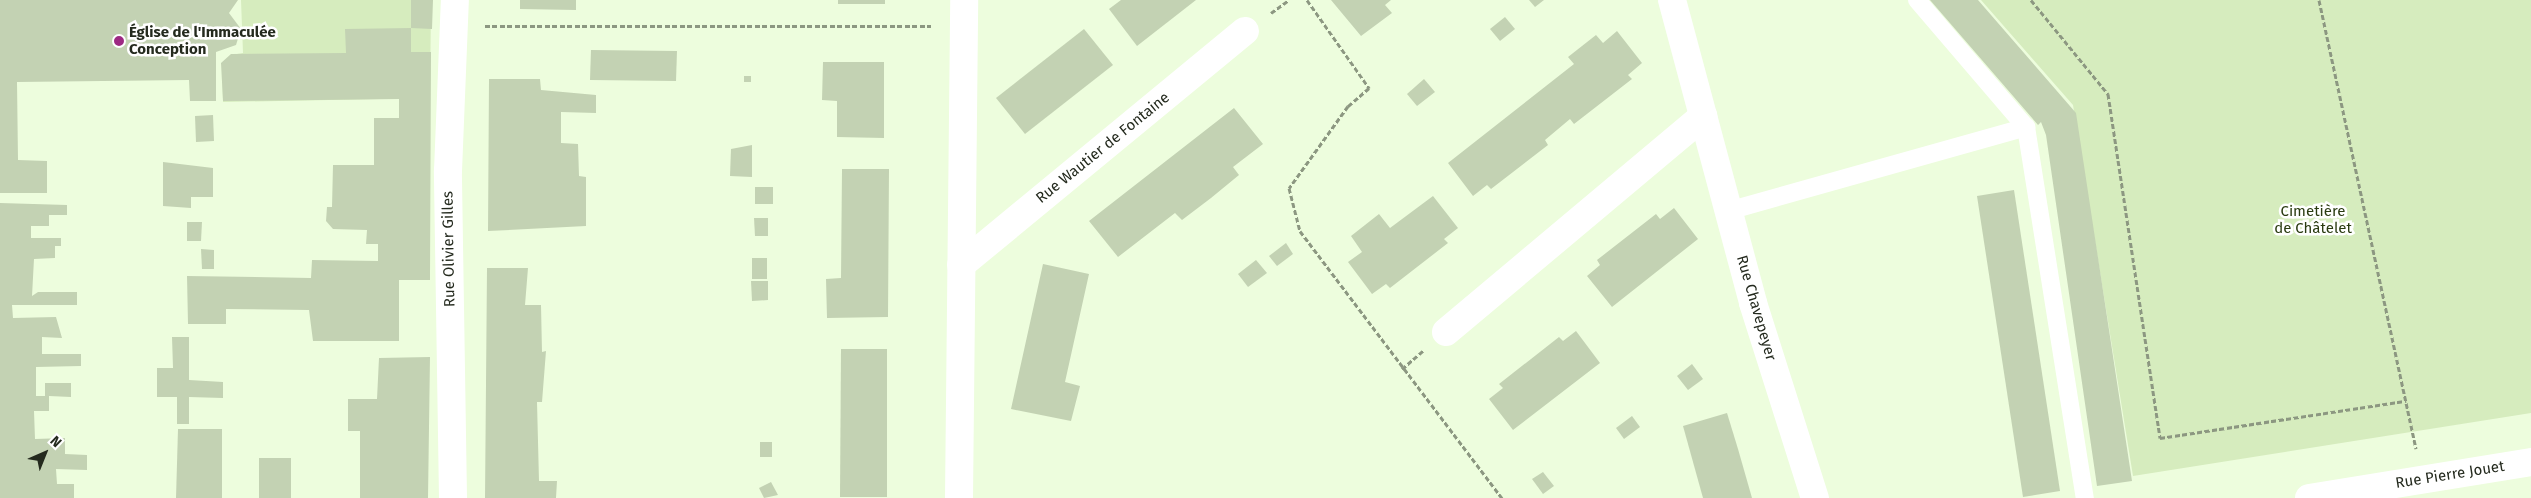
<!DOCTYPE html>
<meta charset="utf-8">
<style>
body{margin:0}
#map{position:relative;width:2531px;height:498px;overflow:hidden;background:#edfddd;font-family:"Fira Sans",sans-serif}
div>[style]{position:absolute}
[style*='--x']{left:calc(var(--x)*1px);top:calc(var(--y)*1px);width:calc(var(--w)*1px);rotate:calc(var(--a)*1deg)}
.green>*{inset:0;background:#d6ecbe}
.building>*{inset:0;background:#c3d2b3}
.path>*{height:3px;margin-top:-1.5px;transform-origin:0;background:repeating-linear-gradient(90deg,#8c9781 0 5px,transparent 0 7.5px)}
.lane>*{height:18px;margin:-9px;padding:0 9px;transform-origin:9px;border-radius:9px;background:#fff}
.street>*{height:28px;margin:-14px;padding:0 14px;transform-origin:14px;border-radius:14px;background:#fff}
.dots>*{width:14px;height:14px;translate:-50% -50%;box-sizing:border-box;border:2px solid #fff;border-radius:50%}
span{translate:-50% -50%;white-space:nowrap;text-align:center;line-height:1.15;-webkit-text-stroke:5px #fff;paint-order:stroke}
.poi-label{font-size:15px;color:#242a1e;font-weight:700}
.left{translate:0 -50%;text-align:left}
.street-label{font-size:15px;color:#242a1e}
.park-label{font-size:15px;color:#2a3b11}
.north{position:absolute;left:20px;top:428px;width:50px;height:50px;-webkit-text-stroke:4px #fff;paint-order:stroke;rotate:44deg;font-size:14px;font-weight:700;line-height:20px;text-align:center;color:#242a1e}
.north::after{content:'';display:block;margin:auto;width:18px;height:22px;background:#242a1e;clip-path:polygon(50% 0,100% 100%,50% 72%,0 100%)}
</style>
<div id="map">
<div class="green">
<i style="clip-path:polygon(241px 0,431px 0,430px 98px,223px 102px,222px 63px,231px 55px,243px 53px)"></i>
<i style="clip-path:polygon(1981px 0,2531px 0,2531px 413px,2133px 476px,2073px 105px)"></i>
</div>
<div class="building">
<i style="clip-path:polygon(0 0,238px 0,229px 13px,241px 29px,236px 45px,216px 52px,216px 101px,190px 101px,189px 80px,17px 82px,18px 160px,47px 161px,47px 193px,0 193px)"></i>
<i style="clip-path:polygon(411px 0,433px 0,432px 29px,411px 28px,411px 52px,431px 52px,430px 280px,399px 280px,399px 341px,313px 341px,309px 310px,226px 309px,226px 324px,188px 324px,187px 276px,311px 278px,312px 260px,378px 261px,378px 244px,366px 244px,367px 230px,333px 229px,326px 221px,327px 207px,332px 207px,333px 165px,374px 165px,374px 118px,399px 118px,399px 99px,223px 101px,221px 63px,231px 54px,346px 53px,345px 29px,411px 28px)"></i>
<i style="clip-path:polygon(520px 0,576px 0,576px 10px,520px 9px)"></i>
<i style="clip-path:polygon(838px 0,885px 0,885px 4px,838px 4px)"></i>
<i style="clip-path:polygon(1121px 0,1196px 0,1137px 46px,1109px 9px)"></i>
<i style="clip-path:polygon(1331px 0,1391px 0,1385px 5px,1392px 13px,1361px 36px)"></i>
<i style="clip-path:polygon(1529px 0,1544px 0,1535px 7px)"></i>
<i style="clip-path:polygon(1930px 0,1978px 0,2076px 113px,2132px 481px,2097px 486px,2046px 135px,2041px 122px,2038px 125px)"></i>
<i style="clip-path:polygon(1505px 17px,1515px 29px,1500px 41px,1490px 29px)"></i>
<i style="clip-path:polygon(1084px 29px,1113px 65px,1025px 134px,996px 98px)"></i>
<i style="clip-path:polygon(1617px 31px,1642px 63px,1628px 75px,1632px 79px,1574px 124px,1570px 119px,1545px 140px,1548px 145px,1491px 189px,1487px 185px,1473px 196px,1448px 163px,1574px 64px,1568px 57px,1596px 35px,1603px 43px)"></i>
<i style="clip-path:polygon(591px 50px,677px 51px,676px 81px,590px 80px)"></i>
<i style="clip-path:polygon(823px 62px,884px 62px,884px 138px,837px 137px,837px 101px,822px 100px)"></i>
<i style="clip-path:polygon(744px 76px,751px 76px,751px 82px,744px 82px)"></i>
<i style="clip-path:polygon(489px 79px,540px 79px,541px 90px,596px 95px,596px 113px,561px 112px,561px 143px,578px 144px,579px 176px,586px 177px,586px 226px,488px 231px)"></i>
<i style="clip-path:polygon(1424px 79px,1435px 92px,1417px 106px,1407px 94px)"></i>
<i style="clip-path:polygon(1234px 108px,1263px 144px,1233px 167px,1239px 175px,1211px 198px,1182px 220px,1175px 213px,1118px 257px,1089px 221px)"></i>
<i style="clip-path:polygon(213px 115px,214px 141px,196px 142px,195px 116px)"></i>
<i style="clip-path:polygon(752px 145px,752px 177px,730px 176px,731px 149px)"></i>
<i style="clip-path:polygon(163px 162px,213px 168px,213px 197px,191px 197px,191px 208px,163px 206px)"></i>
<i style="clip-path:polygon(842px 169px,889px 169px,888px 317px,827px 318px,826px 279px,841px 278px)"></i>
<i style="clip-path:polygon(755px 187px,773px 187px,773px 204px,755px 204px)"></i>
<i style="clip-path:polygon(2014px 190px,2060px 491px,2023px 497px,1977px 196px)"></i>
<i style="clip-path:polygon(1433px 196px,1458px 228px,1444px 239px,1448px 243px,1390px 288px,1386px 284px,1372px 294px,1348px 262px,1362px 252px,1351px 236px,1379px 214px,1390px 228px)"></i>
<i style="clip-path:polygon(0 203px,67px 205px,67px 215px,49px 215px,49px 226px,31px 226px,31px 238px,61px 238px,61px 246px,55px 246px,55px 258px,34px 259px,32px 296px,38px 292px,77px 292px,77px 305px,12px 305px,13px 318px,56px 317px,62px 338px,42px 337px,42px 354px,81px 354px,81px 366px,36px 367px,36px 396px,45px 396px,45px 383px,71px 383px,71px 397px,49px 396px,49px 411px,34px 411px,35px 439px,65px 438px,65px 454px,87px 455px,87px 470px,56px 469px,57px 484px,74px 484px,74px 498px,0 498px)"></i>
<i style="clip-path:polygon(1674px 208px,1698px 239px,1612px 307px,1587px 276px,1600px 265px,1597px 260px,1656px 214px,1660px 219px)"></i>
<i style="clip-path:polygon(754px 218px,768px 218px,768px 236px,755px 236px)"></i>
<i style="clip-path:polygon(187px 222px,202px 222px,201px 241px,187px 241px)"></i>
<i style="clip-path:polygon(1286px 243px,1293px 254px,1277px 266px,1269px 256px)"></i>
<i style="clip-path:polygon(201px 249px,214px 250px,214px 269px,202px 269px)"></i>
<i style="clip-path:polygon(752px 258px,767px 258px,767px 279px,752px 279px)"></i>
<i style="clip-path:polygon(1256px 260px,1267px 273px,1248px 287px,1238px 274px)"></i>
<i style="clip-path:polygon(1043px 264px,1089px 274px,1065px 382px,1080px 386px,1071px 421px,1011px 409px)"></i>
<i style="clip-path:polygon(487px 268px,528px 268px,525px 305px,541px 305px,542px 352px,546px 351px,542px 402px,537px 402px,539px 481px,557px 481px,556px 498px,485px 498px)"></i>
<i style="clip-path:polygon(751px 281px,768px 281px,768px 300px,752px 301px)"></i>
<i style="clip-path:polygon(1576px 331px,1600px 363px,1513px 430px,1489px 399px,1503px 388px,1499px 384px,1559px 337px,1563px 341px)"></i>
<i style="clip-path:polygon(172px 337px,189px 337px,189px 380px,223px 382px,223px 398px,189px 397px,189px 424px,177px 424px,177px 397px,157px 397px,157px 368px,173px 368px)"></i>
<i style="clip-path:polygon(841px 349px,887px 349px,887px 497px,840px 497px)"></i>
<i style="clip-path:polygon(430px 357px,428px 498px,360px 498px,360px 431px,348px 431px,348px 399px,377px 399px,379px 358px)"></i>
<i style="clip-path:polygon(1692px 364px,1703px 379px,1688px 390px,1677px 376px)"></i>
<i style="clip-path:polygon(1727px 413px,1738px 449px,1752px 498px,1703px 498px,1683px 426px)"></i>
<i style="clip-path:polygon(1632px 416px,1640px 427px,1624px 439px,1616px 428px)"></i>
<i style="clip-path:polygon(178px 429px,222px 429px,222px 498px,176px 498px)"></i>
<i style="clip-path:polygon(760px 442px,772px 442px,772px 457px,760px 457px)"></i>
<i style="clip-path:polygon(259px 458px,291px 458px,291px 498px,259px 498px)"></i>
<i style="clip-path:polygon(1543px 472px,1554px 486px,1543px 494px,1532px 479px)"></i>
<i style="clip-path:polygon(771px 482px,778px 495px,764px 498px,759px 488px)"></i>
</div>
<div class="path">
<i style="--x:1307;--y:0;--w:108;--a:54.8"></i>
<i style="--x:1369;--y:88;--w:28;--a:139"></i>
<i style="--x:1348;--y:106;--w:101;--a:125.7"></i>
<i style="--x:1289;--y:188;--w:44;--a:75.7"></i>
<i style="--x:1300;--y:231;--w:335;--a:52.9"></i>
<i style="--x:2031;--y:0;--w:122;--a:50.7"></i>
<i style="--x:2108;--y:94;--w:348;--a:81.4"></i>
<i style="--x:2160;--y:438;--w:249;--a:-8.6"></i>
<i style="--x:2319;--y:0;--w:459;--a:77.8"></i>
<i style="--x:1271;--y:13;--w:22;--a:-36"></i>
<i style="--x:485;--y:26;--w:446;--a:0"></i>
<i style="--x:1402;--y:369;--w:28;--a:-41"></i>
</div>
<div class="lane">
<i style="--x:1917;--y:0;--w:167;--a:49.4"></i>
<i style="--x:2026;--y:127;--w:376;--a:81"></i>
<i style="--x:1728;--y:211;--w:310;--a:-15.7"></i>
</div>
<div class="street">
<i style="--x:1672;--y:0;--w:314;--a:75"></i>
<i style="--x:1753;--y:303;--w:205;--a:72.4"></i>
<i style="--x:961;--y:265;--w:368;--a:-39.5"></i>
<i style="--x:1446;--y:332;--w:336;--a:-40"></i>
<i style="--x:453;--y:498;--w:327;--a:-90.9"></i>
<i style="--x:448;--y:171;--w:171;--a:-87.7"></i>
<i style="--x:959;--y:498;--w:498;--a:-89.4"></i>
<i style="--x:2309;--y:498;--w:225;--a:-9.2"></i>
</div>
<div class="dots">
<i style="left:119px;top:41px;background:#9d2883"></i>
</div>
<div class="poi-label">
<span class="left" style="left:129px;top:41px">Église de l'Immaculée<br>Conception</span>
</div>
<div class="street-label">
<span style="left:1103px;top:148px;rotate:-39deg">Rue Wautier de Fontaine</span>
<span style="left:449px;top:249px;rotate:-91deg">Rue Olivier Gilles</span>
<span style="left:1756px;top:308px;rotate:74deg">Rue Chavepeyer</span>
<span style="left:2450px;top:475px;rotate:-9deg">Rue Pierre Jouet</span>
</div>
<div class="park-label">
<span style="left:2313px;top:220px">Cimetière<br>de Châtelet</span>
</div>
<div class="north">N</div>
</div>
